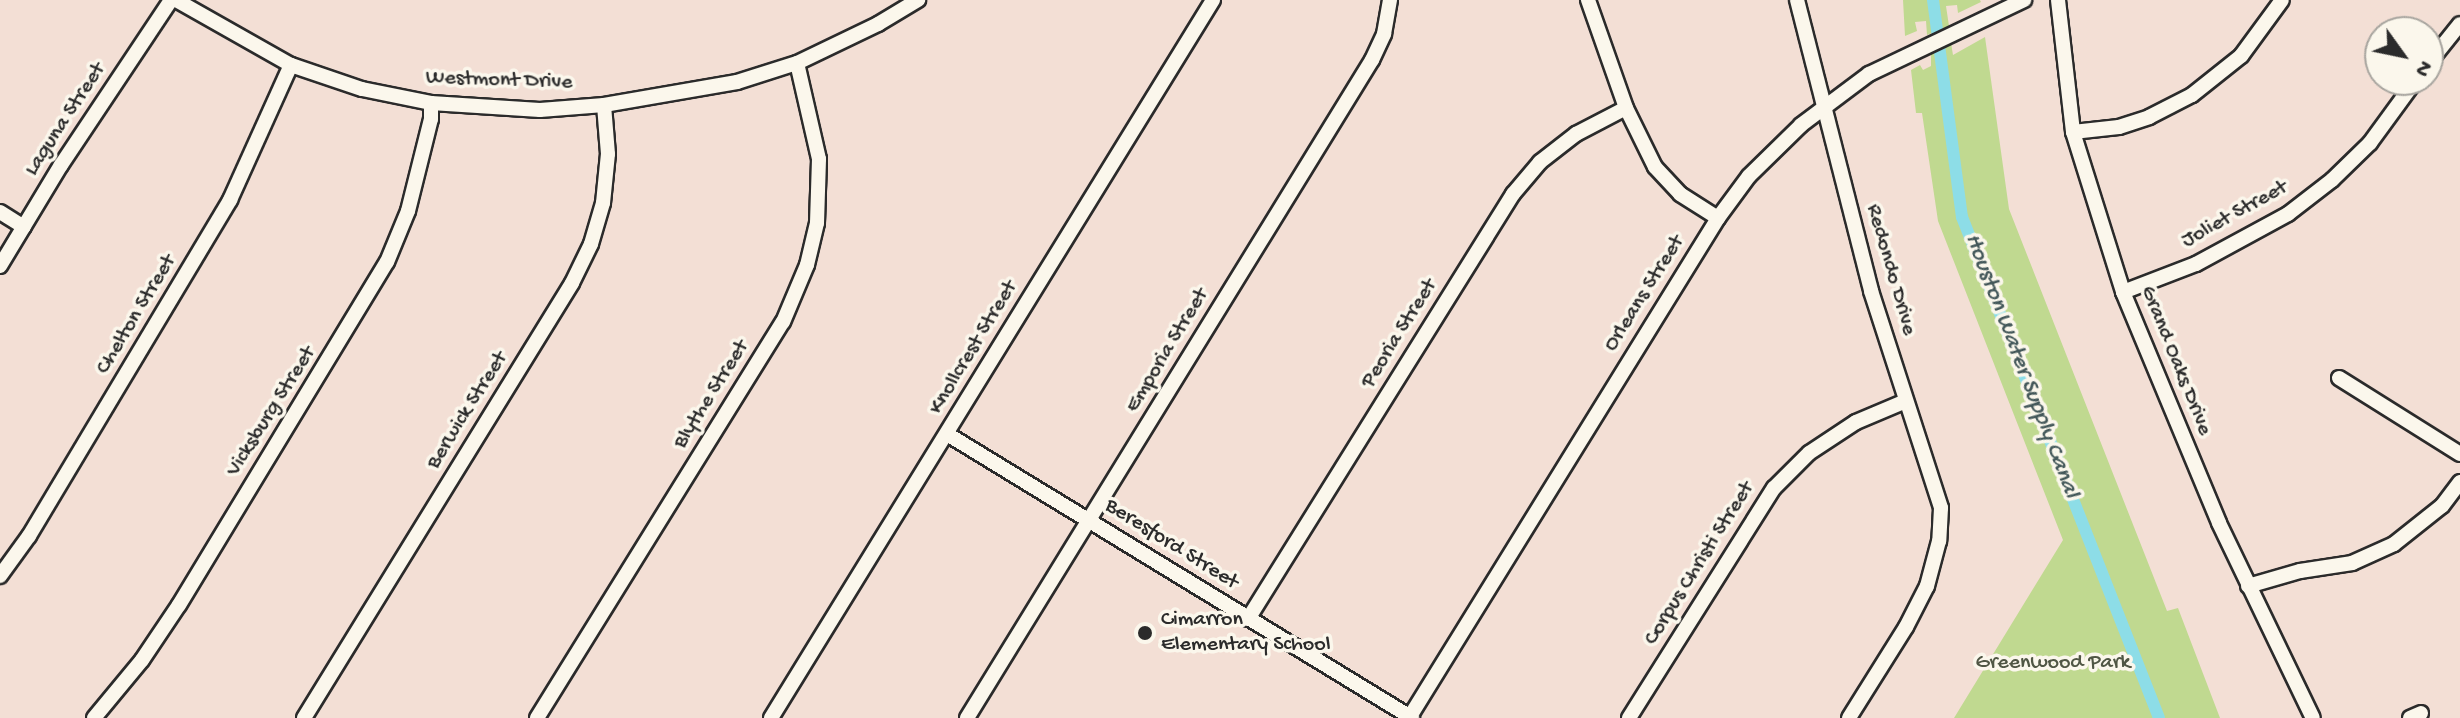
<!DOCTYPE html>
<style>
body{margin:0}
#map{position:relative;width:2460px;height:718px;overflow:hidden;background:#f3dfd5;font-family:"Gochi Hand",sans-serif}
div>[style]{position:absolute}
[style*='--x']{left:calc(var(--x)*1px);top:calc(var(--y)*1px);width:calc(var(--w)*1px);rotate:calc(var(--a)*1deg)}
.green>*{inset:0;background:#c0d990}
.canal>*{height:12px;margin:-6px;padding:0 6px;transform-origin:6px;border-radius:6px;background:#8ddde7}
.roads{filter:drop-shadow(2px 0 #2b2b2b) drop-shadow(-2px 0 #2b2b2b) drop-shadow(0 2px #2b2b2b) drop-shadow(0 -2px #2b2b2b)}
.minor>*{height:14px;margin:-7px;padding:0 7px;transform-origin:7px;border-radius:7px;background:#fbf7ec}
.dots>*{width:22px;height:22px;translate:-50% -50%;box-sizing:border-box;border:4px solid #fbf7ec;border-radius:50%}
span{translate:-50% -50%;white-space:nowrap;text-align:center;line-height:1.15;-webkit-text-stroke:7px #fbf7ec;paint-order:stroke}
.street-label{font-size:22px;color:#2b2b2b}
.poi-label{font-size:22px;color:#2b2b2b}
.left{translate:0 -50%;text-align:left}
.park-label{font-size:22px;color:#505644}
.water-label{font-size:24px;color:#44585a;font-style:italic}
.north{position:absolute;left:2364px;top:16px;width:80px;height:80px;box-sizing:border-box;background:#fbf7ec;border:2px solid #a8a59f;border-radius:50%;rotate:123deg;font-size:22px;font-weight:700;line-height:32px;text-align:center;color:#2b2b2b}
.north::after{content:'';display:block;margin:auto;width:28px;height:36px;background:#2b2b2b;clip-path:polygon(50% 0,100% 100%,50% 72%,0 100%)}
</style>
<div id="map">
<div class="green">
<i style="clip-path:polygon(1903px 0,1980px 0,1981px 2px,1958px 13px,1957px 5px,1946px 6px,1949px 26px,1927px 35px,1926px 21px,1915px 22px,1917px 31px,1905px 36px)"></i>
<i style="clip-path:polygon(1985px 37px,2009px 209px,2167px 611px,2178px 608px,2220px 718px,1954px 718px,2063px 540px,1938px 221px,1922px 113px,1916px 113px,1911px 70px,1920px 65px,1923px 70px,1931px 66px,1931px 52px,1951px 43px,1953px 55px)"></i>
</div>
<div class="canal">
<i style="--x:1933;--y:0;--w:219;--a:82.4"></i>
<i style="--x:1962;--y:217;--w:538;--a:68.53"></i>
</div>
<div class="roads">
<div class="minor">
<i style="--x:176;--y:0;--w:132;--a:29.5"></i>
<i style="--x:291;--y:65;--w:75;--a:18.7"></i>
<i style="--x:362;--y:89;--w:70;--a:11.5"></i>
<i style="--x:431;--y:103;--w:109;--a:3.7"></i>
<i style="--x:540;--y:110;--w:64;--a:-4.5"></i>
<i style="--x:604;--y:105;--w:135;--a:-9.8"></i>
<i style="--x:737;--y:82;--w:63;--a:-17.6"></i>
<i style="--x:797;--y:63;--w:90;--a:-25.7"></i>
<i style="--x:878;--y:24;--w:47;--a:-31"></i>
<i style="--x:1588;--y:0;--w:114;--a:70.6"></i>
<i style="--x:1626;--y:108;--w:66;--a:63.8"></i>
<i style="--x:1655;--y:167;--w:37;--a:47"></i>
<i style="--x:1680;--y:194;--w:45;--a:32.3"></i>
<i style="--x:1797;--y:0;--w:300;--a:75.7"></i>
<i style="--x:1871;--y:291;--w:228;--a:72.1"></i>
<i style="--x:1941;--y:508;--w:33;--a:93"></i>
<i style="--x:1939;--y:541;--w:47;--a:104.9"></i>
<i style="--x:1927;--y:586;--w:46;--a:117.1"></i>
<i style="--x:1906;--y:627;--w:107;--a:122.1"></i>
<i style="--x:2058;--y:0;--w:133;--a:83.5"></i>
<i style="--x:2073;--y:132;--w:168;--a:72.6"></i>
<i style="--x:2123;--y:292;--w:250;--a:67.4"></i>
<i style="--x:2219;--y:523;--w:216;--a:64.3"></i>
<i style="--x:2428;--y:64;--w:51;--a:-51.3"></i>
<i style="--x:2073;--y:132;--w:46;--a:-6.2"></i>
<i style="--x:2119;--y:127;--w:32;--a:-18"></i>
<i style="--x:2149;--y:117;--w:48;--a:-27.1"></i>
<i style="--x:2192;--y:95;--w:63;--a:-38.5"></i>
<i style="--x:2241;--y:56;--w:69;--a:-53.8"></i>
<i style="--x:0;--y:212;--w:28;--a:32"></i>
<i style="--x:0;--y:266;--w:118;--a:-58.9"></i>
<i style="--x:61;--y:165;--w:198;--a:-56.3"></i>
<i style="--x:2123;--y:292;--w:78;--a:-21"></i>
<i style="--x:2196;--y:264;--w:105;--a:-28.5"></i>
<i style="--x:2288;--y:214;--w:56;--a:-37.7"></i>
<i style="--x:2332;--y:180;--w:53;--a:-44.2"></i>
<i style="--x:2370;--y:143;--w:78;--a:-53.9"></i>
<i style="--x:2339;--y:378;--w:143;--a:32.1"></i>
<i style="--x:947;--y:434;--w:545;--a:31.41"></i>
<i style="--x:0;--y:576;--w:49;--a:-54.1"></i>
<i style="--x:29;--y:536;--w:392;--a:-59.1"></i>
<i style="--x:230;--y:200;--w:148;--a:-65.7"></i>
<i style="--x:2248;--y:586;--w:54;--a:-16.1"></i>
<i style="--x:2300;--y:571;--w:53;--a:-8.7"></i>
<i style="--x:2352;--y:563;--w:46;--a:-24.3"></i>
<i style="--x:2394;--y:544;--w:61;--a:-38.4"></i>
<i style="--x:2442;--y:506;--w:30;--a:-53"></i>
<i style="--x:1248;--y:619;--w:501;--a:-58.06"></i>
<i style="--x:1513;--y:194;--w:42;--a:-49.8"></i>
<i style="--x:1540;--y:162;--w:46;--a:-37.9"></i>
<i style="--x:1576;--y:134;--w:56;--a:-27.5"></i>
<i style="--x:94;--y:718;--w:75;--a:-50.4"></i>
<i style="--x:142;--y:660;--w:66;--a:-56.1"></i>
<i style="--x:179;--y:605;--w:401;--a:-58.8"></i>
<i style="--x:387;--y:262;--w:55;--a:-67.6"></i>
<i style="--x:408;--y:211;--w:95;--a:-76"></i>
<i style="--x:431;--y:119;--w:16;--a:-90"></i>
<i style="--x:304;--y:718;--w:511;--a:-58.36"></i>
<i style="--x:572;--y:283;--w:43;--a:-64"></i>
<i style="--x:591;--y:244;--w:43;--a:-73.7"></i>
<i style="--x:603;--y:203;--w:49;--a:-84.2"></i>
<i style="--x:608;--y:154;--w:49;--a:-94.7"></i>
<i style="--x:537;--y:718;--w:466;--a:-58.2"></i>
<i style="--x:783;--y:322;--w:62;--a:-67.2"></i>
<i style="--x:807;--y:265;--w:43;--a:-76.6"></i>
<i style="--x:817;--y:223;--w:64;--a:-88.2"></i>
<i style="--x:819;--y:159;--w:98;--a:-102.9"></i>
<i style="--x:771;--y:718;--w:843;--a:-58.38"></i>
<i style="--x:967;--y:718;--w:773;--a:-58.39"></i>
<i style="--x:1372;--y:60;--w:29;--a:-65"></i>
<i style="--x:1384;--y:34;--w:35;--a:-80"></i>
<i style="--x:1409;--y:718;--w:588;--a:-58.28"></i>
<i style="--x:1718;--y:218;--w:52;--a:-53.6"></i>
<i style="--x:1749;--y:176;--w:73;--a:-44.4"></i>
<i style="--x:1801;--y:125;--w:85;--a:-36.9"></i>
<i style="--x:1869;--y:74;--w:172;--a:-25.5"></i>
<i style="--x:1629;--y:718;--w:272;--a:-57.8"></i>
<i style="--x:1774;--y:488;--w:49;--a:-45"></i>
<i style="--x:1809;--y:453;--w:56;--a:-33.4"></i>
<i style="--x:1856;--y:422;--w:54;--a:-22.8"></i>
<i style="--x:2410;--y:718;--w:12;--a:-24"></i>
</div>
</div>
<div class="dots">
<i style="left:1145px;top:633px;background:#2b2b2b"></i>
</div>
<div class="street-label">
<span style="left:499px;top:81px;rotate:2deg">Westmont Drive</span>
<span style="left:66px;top:120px;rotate:-57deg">Laguna Street</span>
<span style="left:2235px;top:215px;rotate:-29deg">Joliet Street</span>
<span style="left:1890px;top:270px;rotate:74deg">Redondo Drive</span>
<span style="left:1645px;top:294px;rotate:-58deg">Orleans Street</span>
<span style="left:137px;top:315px;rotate:-59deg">Chelton Street</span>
<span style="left:1400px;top:334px;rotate:-58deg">Peoria Street</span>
<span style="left:974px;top:348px;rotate:-59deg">Knollcrest Street</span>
<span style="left:1168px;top:351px;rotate:-59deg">Emporia Street</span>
<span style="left:2175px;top:361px;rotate:68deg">Grand Oaks Drive</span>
<span style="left:712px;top:395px;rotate:-58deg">Blythe Street</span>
<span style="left:468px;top:411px;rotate:-58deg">Berwick Street</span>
<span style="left:272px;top:412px;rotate:-58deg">Vicksburg Street</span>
<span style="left:1171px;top:545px;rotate:32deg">Beresford Street</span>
<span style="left:1700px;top:564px;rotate:-58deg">Corpus Christi Street</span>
</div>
<div class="poi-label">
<span class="left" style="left:1161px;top:633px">Cimarron<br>Elementary School</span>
</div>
<div class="park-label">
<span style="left:2053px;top:664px">Greenwood Park</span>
</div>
<div class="water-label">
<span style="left:2021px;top:366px;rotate:69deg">Houston Water Supply Canal</span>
</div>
<div class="north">N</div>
</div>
